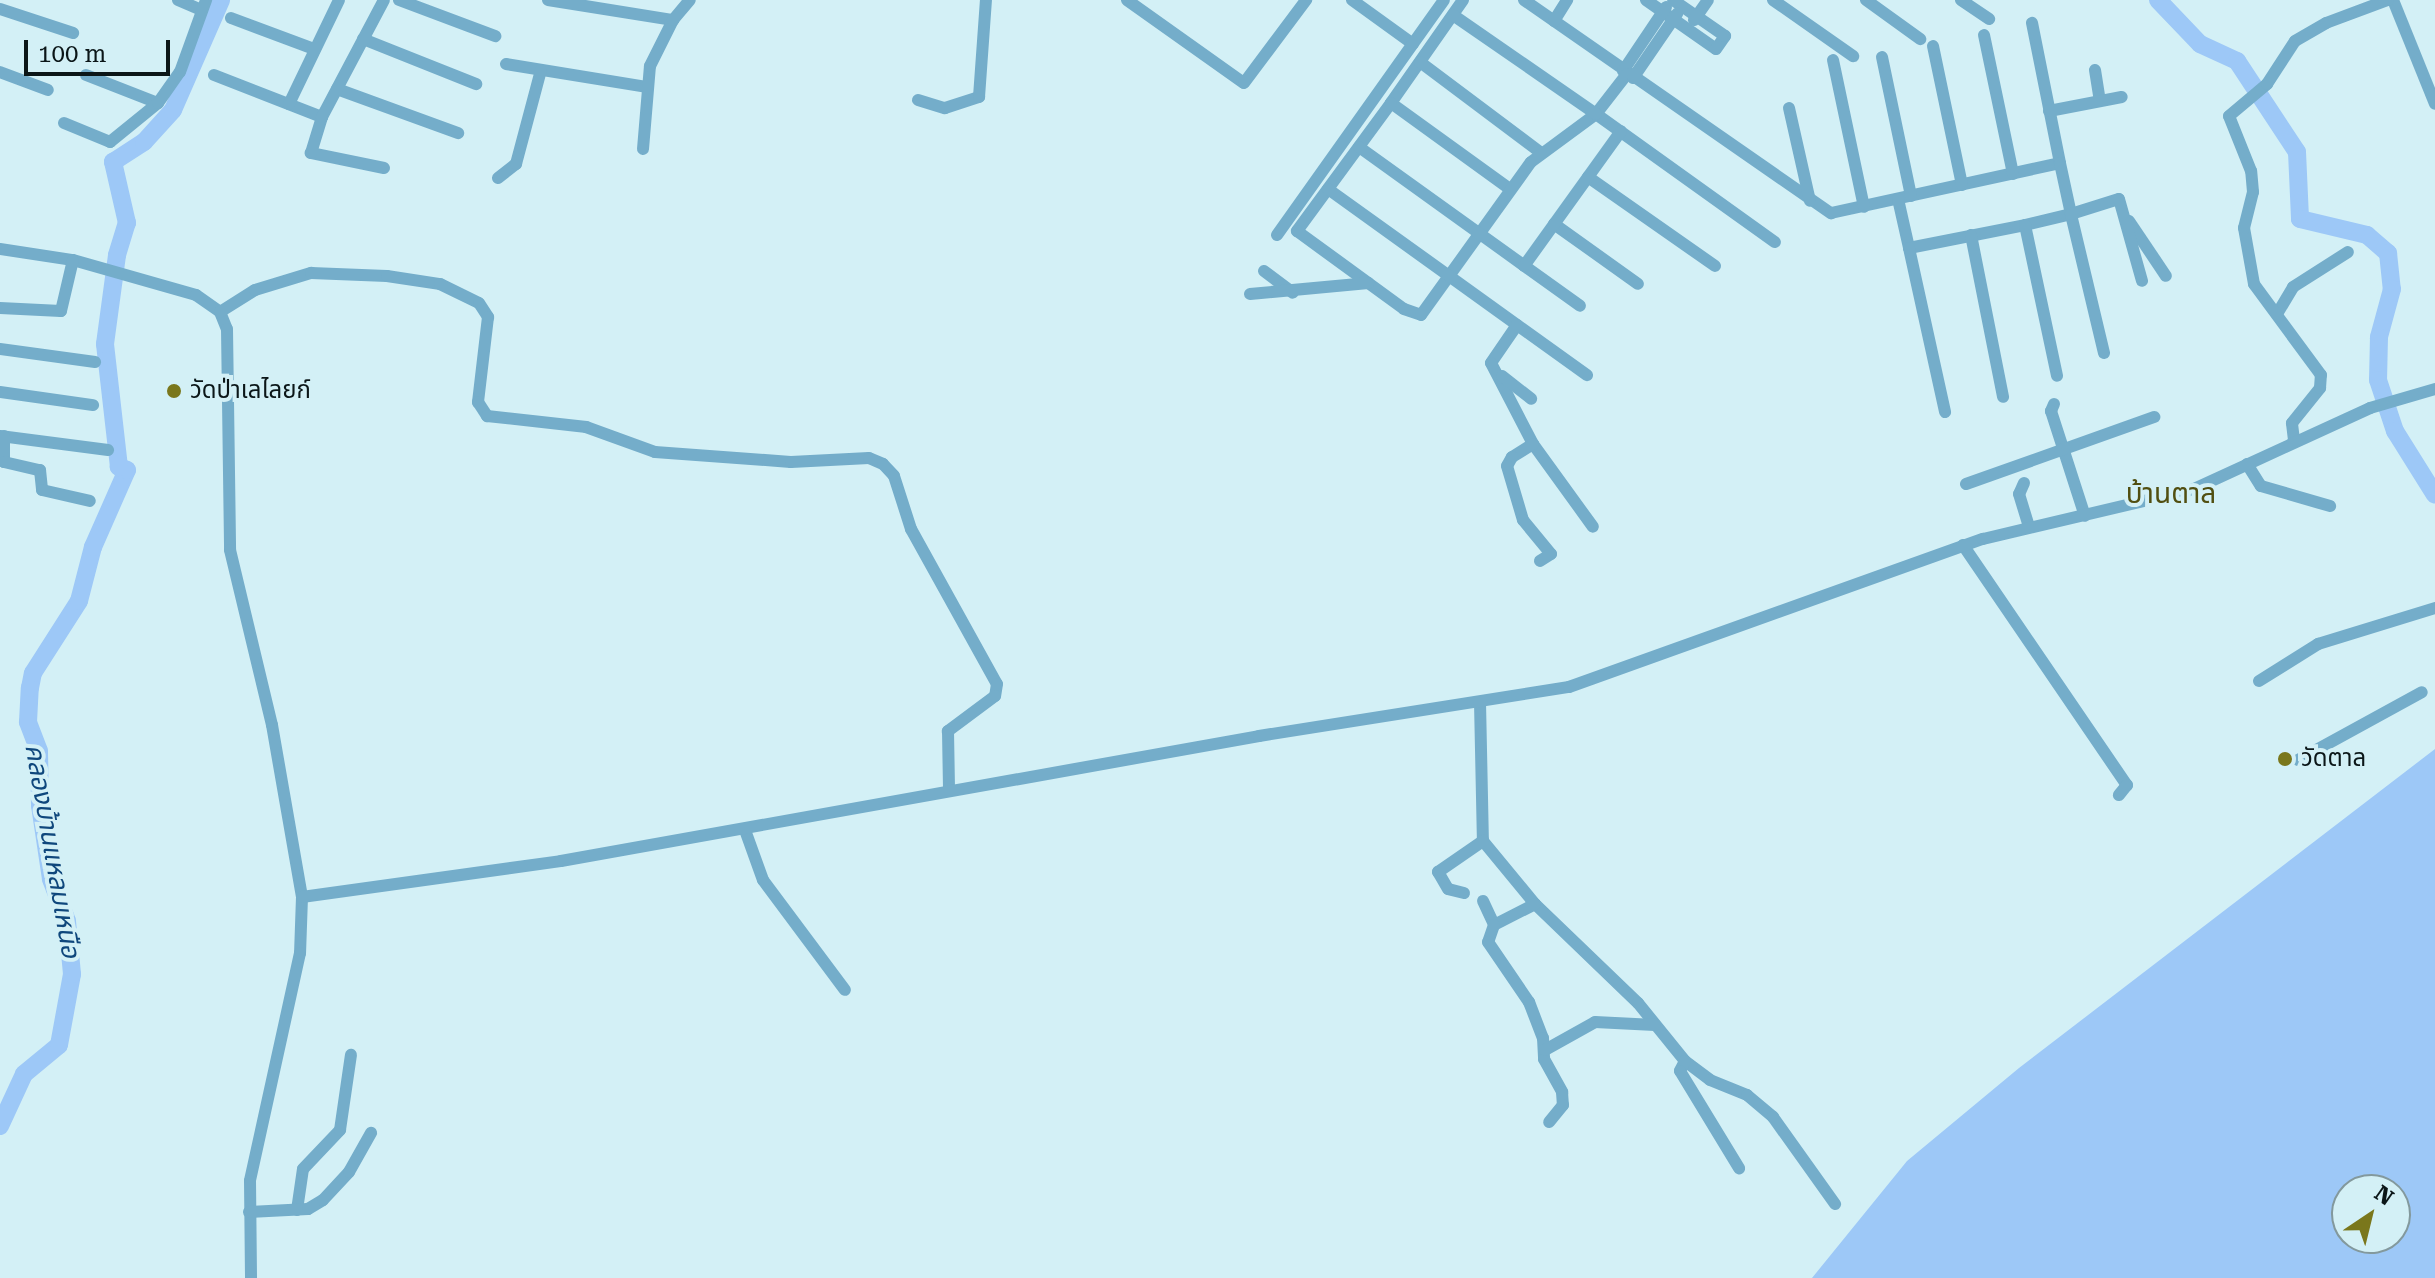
<!DOCTYPE html>
<meta charset="utf-8">
<style>
body{margin:0}
#map{position:relative;width:2435px;height:1278px;overflow:hidden;background:#d3f0f6;font-family:"Roboto Serif","Noto Sans Thai",serif}
div>[style]{position:absolute}
[style*='--x']{left:calc(var(--x)*1px);top:calc(var(--y)*1px);width:calc(var(--w)*1px);rotate:calc(var(--a)*1deg)}
.water>*{inset:0;background:#9dc8f7}
.river>*{height:18px;margin:-9px;padding:0 9px;transform-origin:9px;border-radius:9px;background:#9dc8f7}
.minor>*{height:12px;margin:-6px;padding:0 6px;transform-origin:6px;border-radius:6px;background:#74adca}
.dots>*{width:22px;height:22px;translate:-50% -50%;box-sizing:border-box;border:4px solid #d3f0f6;border-radius:50%}
span{translate:-50% -50%;white-space:nowrap;text-align:center;line-height:1.15;-webkit-text-stroke:8px #d3f0f6;paint-order:stroke}
.poi-label{font-size:24px;color:#0b1618}
.left{translate:0 -50%;text-align:left}
.water-label{font-size:26px;color:#0f477c;font-style:italic}
.quarter-label{font-size:28px;color:#514f11}
.north{position:absolute;left:2331px;top:1174px;width:80px;height:80px;box-sizing:border-box;background:#d3f0f6;border:2px solid #83999d;border-radius:50%;rotate:35deg;font-size:22px;font-weight:700;line-height:32px;text-align:center;color:#0b1618}
.north::after{content:'';display:block;margin:auto;width:28px;height:36px;background:#7a771c;clip-path:polygon(50% 0,100% 100%,50% 72%,0 100%)}
.scale{position:absolute;left:24px;top:40px;width:146px;height:36px;box-sizing:border-box;border:4px solid #0b1618;border-top:0;padding-left:10px;font-size:24px;line-height:28px;white-space:nowrap;color:#0b1618;-webkit-text-stroke:6px #d3f0f6;paint-order:stroke}
</style>
<div id="map">
<div class="water">
<i style="clip-path:polygon(evenodd,2435px 749px,2435px 1278px,1812px 1278px,1907px 1161px,2019px 1068px,2435px 749px,2347px 1190px,2395px 1190px,2395px 1238px,2347px 1238px,2347px 1190px)"></i>
</div>
<div class="river">
<i style="--x:2158;--y:0;--w:61;--a:46.3"></i>
<i style="--x:2200;--y:44;--w:41;--a:24.7"></i>
<i style="--x:2237;--y:61;--w:109;--a:56.6"></i>
<i style="--x:2297;--y:152;--w:67;--a:87.4"></i>
<i style="--x:2300;--y:219;--w:69;--a:13.4"></i>
<i style="--x:2367;--y:235;--w:28;--a:41"></i>
<i style="--x:2388;--y:253;--w:36;--a:84"></i>
<i style="--x:2392;--y:289;--w:50;--a:105.2"></i>
<i style="--x:2379;--y:337;--w:43;--a:91.3"></i>
<i style="--x:2378;--y:380;--w:54;--a:71.6"></i>
<i style="--x:2395;--y:431;--w:75;--a:58"></i>
<i style="--x:0;--y:1126;--w:57;--a:-65.2"></i>
<i style="--x:24;--y:1074;--w:45;--a:-39.6"></i>
<i style="--x:59;--y:1045;--w:72;--a:-79.6"></i>
<i style="--x:72;--y:974;--w:53;--a:-95.4"></i>
<i style="--x:67;--y:921;--w:45;--a:-110.9"></i>
<i style="--x:51;--y:879;--w:75;--a:-98.5"></i>
<i style="--x:40;--y:805;--w:54;--a:-91.1"></i>
<i style="--x:39;--y:751;--w:31;--a:-111"></i>
<i style="--x:28;--y:722;--w:34;--a:-87"></i>
<i style="--x:30;--y:688;--w:15;--a:-79"></i>
<i style="--x:33;--y:673;--w:85;--a:-57.4"></i>
<i style="--x:79;--y:601;--w:56;--a:-75.5"></i>
<i style="--x:93;--y:547;--w:84;--a:-66.2"></i>
<i style="--x:127;--y:470;--w:9;--a:-159"></i>
<i style="--x:119;--y:467;--w:124;--a:-96.5"></i>
<i style="--x:105;--y:344;--w:90;--a:-82.3"></i>
<i style="--x:117;--y:255;--w:34;--a:-73"></i>
<i style="--x:127;--y:223;--w:63;--a:-102.9"></i>
<i style="--x:113;--y:162;--w:37;--a:-33"></i>
<i style="--x:144;--y:142;--w:43;--a:-47.8"></i>
<i style="--x:173;--y:110;--w:120;--a:-66.4"></i>
</div>
<div class="minor">
<i style="--x:178;--y:0;--w:26;--a:23"></i>
<i style="--x:399;--y:0;--w:103;--a:20.6"></i>
<i style="--x:548;--y:0;--w:127;--a:9.1"></i>
<i style="--x:1127;--y:0;--w:143;--a:35.4"></i>
<i style="--x:1244;--y:83;--w:104;--a:-53.2"></i>
<i style="--x:1352;--y:0;--w:75;--a:35.8"></i>
<i style="--x:1463;--y:0;--w:126;--a:125"></i>
<i style="--x:1391;--y:103;--w:147;--a:35.9"></i>
<i style="--x:1524;--y:0;--w:374;--a:34.8"></i>
<i style="--x:1831;--y:213;--w:234;--a:-12.3"></i>
<i style="--x:2060;--y:163;--w:143;--a:-101.3"></i>
<i style="--x:1646;--y:0;--w:85;--a:35"></i>
<i style="--x:1716;--y:49;--w:16;--a:-55"></i>
<i style="--x:1725;--y:36;--w:63;--a:-145.3"></i>
<i style="--x:1773;--y:0;--w:98;--a:35"></i>
<i style="--x:1866;--y:0;--w:67;--a:35.8"></i>
<i style="--x:1961;--y:0;--w:34;--a:34"></i>
<i style="--x:2393;--y:0;--w:112;--a:68"></i>
<i style="--x:0;--y:9;--w:77;--a:18.2"></i>
<i style="--x:231;--y:18;--w:89;--a:20.5"></i>
<i style="--x:1694;--y:20;--w:24;--a:-55"></i>
<i style="--x:1554;--y:21;--w:25;--a:-58"></i>
<i style="--x:1984;--y:35;--w:142;--a:78.2"></i>
<i style="--x:363;--y:39;--w:122;--a:21.7"></i>
<i style="--x:1933;--y:46;--w:142;--a:78.2"></i>
<i style="--x:1882;--y:57;--w:142;--a:78.2"></i>
<i style="--x:1833;--y:60;--w:150;--a:78.1"></i>
<i style="--x:1420;--y:62;--w:150;--a:36.9"></i>
<i style="--x:506;--y:64;--w:142;--a:9.3"></i>
<i style="--x:2095;--y:70;--w:31;--a:81"></i>
<i style="--x:1623;--y:71;--w:77;--a:-56.1"></i>
<i style="--x:0;--y:72;--w:51;--a:20.6"></i>
<i style="--x:1627;--y:74;--w:51;--a:127.8"></i>
<i style="--x:1596;--y:114;--w:220;--a:35.6"></i>
<i style="--x:86;--y:75;--w:77;--a:21.3"></i>
<i style="--x:214;--y:75;--w:116;--a:21.3"></i>
<i style="--x:1633;--y:78;--w:78;--a:-55.5"></i>
<i style="--x:337;--y:89;--w:129;--a:20"></i>
<i style="--x:918;--y:100;--w:28;--a:17"></i>
<i style="--x:945;--y:108;--w:36;--a:-18"></i>
<i style="--x:979;--y:97;--w:97;--a:-85.9"></i>
<i style="--x:1391;--y:103;--w:159;--a:126.3"></i>
<i style="--x:1297;--y:231;--w:132;--a:36.1"></i>
<i style="--x:1404;--y:309;--w:18;--a:19"></i>
<i style="--x:1421;--y:315;--w:188;--a:-54.3"></i>
<i style="--x:1531;--y:162;--w:81;--a:-36.4"></i>
<i style="--x:1596;--y:114;--w:174;--a:-145.3"></i>
<i style="--x:289;--y:104;--w:115;--a:-64.3"></i>
<i style="--x:1789;--y:108;--w:95;--a:77.3"></i>
<i style="--x:2049;--y:111;--w:74;--a:-10.9"></i>
<i style="--x:64;--y:123;--w:50;--a:22.4"></i>
<i style="--x:110;--y:142;--w:62;--a:-39.1"></i>
<i style="--x:158;--y:103;--w:38;--a:-55"></i>
<i style="--x:180;--y:72;--w:77;--a:-70.1"></i>
<i style="--x:1359;--y:147;--w:272;--a:35.7"></i>
<i style="--x:643;--y:149;--w:83;--a:-85.2"></i>
<i style="--x:650;--y:66;--w:51;--a:-63.4"></i>
<i style="--x:673;--y:20;--w:26;--a:-50"></i>
<i style="--x:384;--y:168;--w:75;--a:-168.4"></i>
<i style="--x:311;--y:153;--w:38;--a:-73"></i>
<i style="--x:322;--y:117;--w:132;--a:-62.1"></i>
<i style="--x:1588;--y:177;--w:155;--a:35"></i>
<i style="--x:498;--y:178;--w:23;--a:-38"></i>
<i style="--x:516;--y:164;--w:97;--a:-75.1"></i>
<i style="--x:1328;--y:189;--w:319;--a:35.7"></i>
<i style="--x:1898;--y:199;--w:50;--a:77.3"></i>
<i style="--x:1909;--y:248;--w:118;--a:-11.2"></i>
<i style="--x:2025;--y:225;--w:47;--a:-13.4"></i>
<i style="--x:2071;--y:214;--w:52;--a:-102.2"></i>
<i style="--x:2129;--y:221;--w:66;--a:56.1"></i>
<i style="--x:1554;--y:224;--w:103;--a:35.5"></i>
<i style="--x:2025;--y:225;--w:154;--a:78"></i>
<i style="--x:1277;--y:235;--w:288;--a:-54.6"></i>
<i style="--x:1971;--y:235;--w:165;--a:78.8"></i>
<i style="--x:1909;--y:248;--w:168;--a:77.6"></i>
<i style="--x:0;--y:249;--w:74;--a:8.6"></i>
<i style="--x:73;--y:260;--w:128;--a:15.9"></i>
<i style="--x:196;--y:295;--w:29;--a:35"></i>
<i style="--x:220;--y:312;--w:18;--a:68"></i>
<i style="--x:227;--y:329;--w:221;--a:89.2"></i>
<i style="--x:230;--y:550;--w:180;--a:76.5"></i>
<i style="--x:272;--y:725;--w:175;--a:80.1"></i>
<i style="--x:302;--y:897;--w:56;--a:92"></i>
<i style="--x:300;--y:953;--w:233;--a:102.4"></i>
<i style="--x:250;--y:1181;--w:97;--a:89.4"></i>
<i style="--x:1524;--y:266;--w:166;--a:-54.3"></i>
<i style="--x:1264;--y:271;--w:36;--a:37"></i>
<i style="--x:1250;--y:294;--w:119;--a:-5.3"></i>
<i style="--x:0;--y:308;--w:61;--a:2.8"></i>
<i style="--x:61;--y:311;--w:52;--a:-76.8"></i>
<i style="--x:220;--y:312;--w:41;--a:-32.2"></i>
<i style="--x:255;--y:290;--w:59;--a:-16.9"></i>
<i style="--x:311;--y:273;--w:76;--a:2.3"></i>
<i style="--x:387;--y:276;--w:54;--a:8.6"></i>
<i style="--x:440;--y:284;--w:43;--a:26"></i>
<i style="--x:479;--y:303;--w:17;--a:57"></i>
<i style="--x:488;--y:317;--w:86;--a:96.7"></i>
<i style="--x:478;--y:402;--w:17;--a:57"></i>
<i style="--x:487;--y:416;--w:100;--a:6.3"></i>
<i style="--x:586;--y:427;--w:73;--a:19.9"></i>
<i style="--x:655;--y:452;--w:136;--a:4.2"></i>
<i style="--x:791;--y:462;--w:78;--a:-2.9"></i>
<i style="--x:869;--y:458;--w:15;--a:23"></i>
<i style="--x:883;--y:464;--w:16;--a:47"></i>
<i style="--x:894;--y:476;--w:56;--a:72.2"></i>
<i style="--x:911;--y:529;--w:177;--a:61"></i>
<i style="--x:997;--y:684;--w:12;--a:99"></i>
<i style="--x:995;--y:696;--w:59;--a:143.3"></i>
<i style="--x:948;--y:731;--w:59;--a:89"></i>
<i style="--x:2277;--y:314;--w:31;--a:-59"></i>
<i style="--x:2293;--y:287;--w:65;--a:-32.5"></i>
<i style="--x:1517;--y:325;--w:46;--a:124.4"></i>
<i style="--x:1491;--y:363;--w:91;--a:62.6"></i>
<i style="--x:1533;--y:444;--w:102;--a:54.1"></i>
<i style="--x:0;--y:349;--w:96;--a:7.8"></i>
<i style="--x:2104;--y:353;--w:143;--a:-103.4"></i>
<i style="--x:2071;--y:214;--w:50;--a:-17.4"></i>
<i style="--x:2119;--y:199;--w:85;--a:74.3"></i>
<i style="--x:1502;--y:376;--w:37;--a:38"></i>
<i style="--x:0;--y:392;--w:94;--a:8"></i>
<i style="--x:2054;--y:404;--w:8;--a:113"></i>
<i style="--x:2051;--y:411;--w:110;--a:72.1"></i>
<i style="--x:0;--y:436;--w:109;--a:7.4"></i>
<i style="--x:4;--y:436;--w:26;--a:90"></i>
<i style="--x:4;--y:462;--w:37;--a:13"></i>
<i style="--x:40;--y:470;--w:20;--a:84"></i>
<i style="--x:42;--y:490;--w:49;--a:12.9"></i>
<i style="--x:2294;--y:440;--w:17;--a:-97"></i>
<i style="--x:2292;--y:423;--w:45;--a:-51.3"></i>
<i style="--x:2320;--y:388;--w:13;--a:-86"></i>
<i style="--x:2321;--y:375;--w:113;--a:-126.4"></i>
<i style="--x:2254;--y:284;--w:57;--a:-100.1"></i>
<i style="--x:2244;--y:228;--w:37;--a:-76"></i>
<i style="--x:2253;--y:192;--w:21;--a:-95"></i>
<i style="--x:2251;--y:171;--w:59;--a:-111.8"></i>
<i style="--x:2229;--y:116;--w:50;--a:-40.1"></i>
<i style="--x:2267;--y:84;--w:51;--a:-56.9"></i>
<i style="--x:2295;--y:41;--w:36;--a:-30"></i>
<i style="--x:2326;--y:23;--w:66;--a:-20.4"></i>
<i style="--x:1533;--y:444;--w:25;--a:148"></i>
<i style="--x:1512;--y:457;--w:10;--a:119"></i>
<i style="--x:1507;--y:466;--w:56;--a:73.5"></i>
<i style="--x:1523;--y:520;--w:44;--a:50.5"></i>
<i style="--x:1551;--y:554;--w:13;--a:148"></i>
<i style="--x:2247;--y:464;--w:26;--a:58"></i>
<i style="--x:2261;--y:486;--w:72;--a:16.2"></i>
<i style="--x:2024;--y:483;--w:12;--a:114"></i>
<i style="--x:2019;--y:494;--w:34;--a:73"></i>
<i style="--x:1966;--y:484;--w:200;--a:-19.6"></i>
<i style="--x:1963;--y:545;--w:291;--a:55.7"></i>
<i style="--x:2127;--y:785;--w:13;--a:129"></i>
<i style="--x:2259;--y:681;--w:70;--a:-32.1"></i>
<i style="--x:2318;--y:644;--w:122;--a:-17.1"></i>
<i style="--x:1480;--y:702;--w:139;--a:88.8"></i>
<i style="--x:1483;--y:841;--w:82;--a:50.5"></i>
<i style="--x:1535;--y:904;--w:143;--a:43.9"></i>
<i style="--x:1638;--y:1003;--w:75;--a:51"></i>
<i style="--x:1685;--y:1061;--w:31;--a:37"></i>
<i style="--x:1710;--y:1080;--w:40;--a:22"></i>
<i style="--x:1747;--y:1095;--w:34;--a:40"></i>
<i style="--x:1773;--y:1117;--w:107;--a:54.5"></i>
<i style="--x:2298;--y:760;--w:141;--a:-28.7"></i>
<i style="--x:745;--y:830;--w:53;--a:70.2"></i>
<i style="--x:763;--y:880;--w:137;--a:53.3"></i>
<i style="--x:1464;--y:893;--w:16;--a:-166"></i>
<i style="--x:1448;--y:889;--w:20;--a:-120"></i>
<i style="--x:1438;--y:872;--w:55;--a:-34.6"></i>
<i style="--x:302;--y:897;--w:261;--a:-7.9"></i>
<i style="--x:561;--y:861;--w:709;--a:-10.15"></i>
<i style="--x:1259;--y:736;--w:314;--a:-9"></i>
<i style="--x:1569;--y:687;--w:440;--a:-19.7"></i>
<i style="--x:1983;--y:539;--w:217;--a:-13.3"></i>
<i style="--x:2194;--y:489;--w:194;--a:-24.7"></i>
<i style="--x:2370;--y:408;--w:68;--a:-16.3"></i>
<i style="--x:1483;--y:901;--w:26;--a:65"></i>
<i style="--x:1494;--y:925;--w:46;--a:-27.1"></i>
<i style="--x:1494;--y:925;--w:18;--a:109"></i>
<i style="--x:1488;--y:942;--w:73;--a:55.7"></i>
<i style="--x:1529;--y:1002;--w:39;--a:69"></i>
<i style="--x:1543;--y:1038;--w:21;--a:87"></i>
<i style="--x:1544;--y:1059;--w:38;--a:61"></i>
<i style="--x:1562;--y:1092;--w:13;--a:86"></i>
<i style="--x:1563;--y:1105;--w:22;--a:129"></i>
<i style="--x:1545;--y:1050;--w:57;--a:-29.2"></i>
<i style="--x:1595;--y:1022;--w:60;--a:2.9"></i>
<i style="--x:1685;--y:1061;--w:11;--a:117"></i>
<i style="--x:1680;--y:1071;--w:114;--a:58.7"></i>
<i style="--x:297;--y:1210;--w:41;--a:-81.7"></i>
<i style="--x:303;--y:1169;--w:54;--a:-46.5"></i>
<i style="--x:340;--y:1130;--w:76;--a:-81.7"></i>
<i style="--x:249;--y:1212;--w:59;--a:-2.9"></i>
<i style="--x:308;--y:1209;--w:17;--a:-31"></i>
<i style="--x:323;--y:1200;--w:38;--a:-47"></i>
<i style="--x:349;--y:1172;--w:45;--a:-60.6"></i>
</div>
<div class="dots">
<i style="left:174px;top:391px;background:#7a771c"></i>
<i style="left:2285px;top:759px;background:#7a771c"></i>
</div>
<div class="poi-label">
<span class="left" style="left:190px;top:391px">วัดป่าเลไลยก์</span>
<span class="left" style="left:2301px;top:759px">วัดตาล</span>
</div>
<div class="water-label">
<span style="left:52px;top:851px;rotate:80deg">คลองบ้านแหลมเหนือ</span>
</div>
<div class="quarter-label">
<span style="left:2171px;top:494px">บ้านตาล</span>
</div>
<div class="north">N</div>
<div class="scale">100 m</div>
</div>
